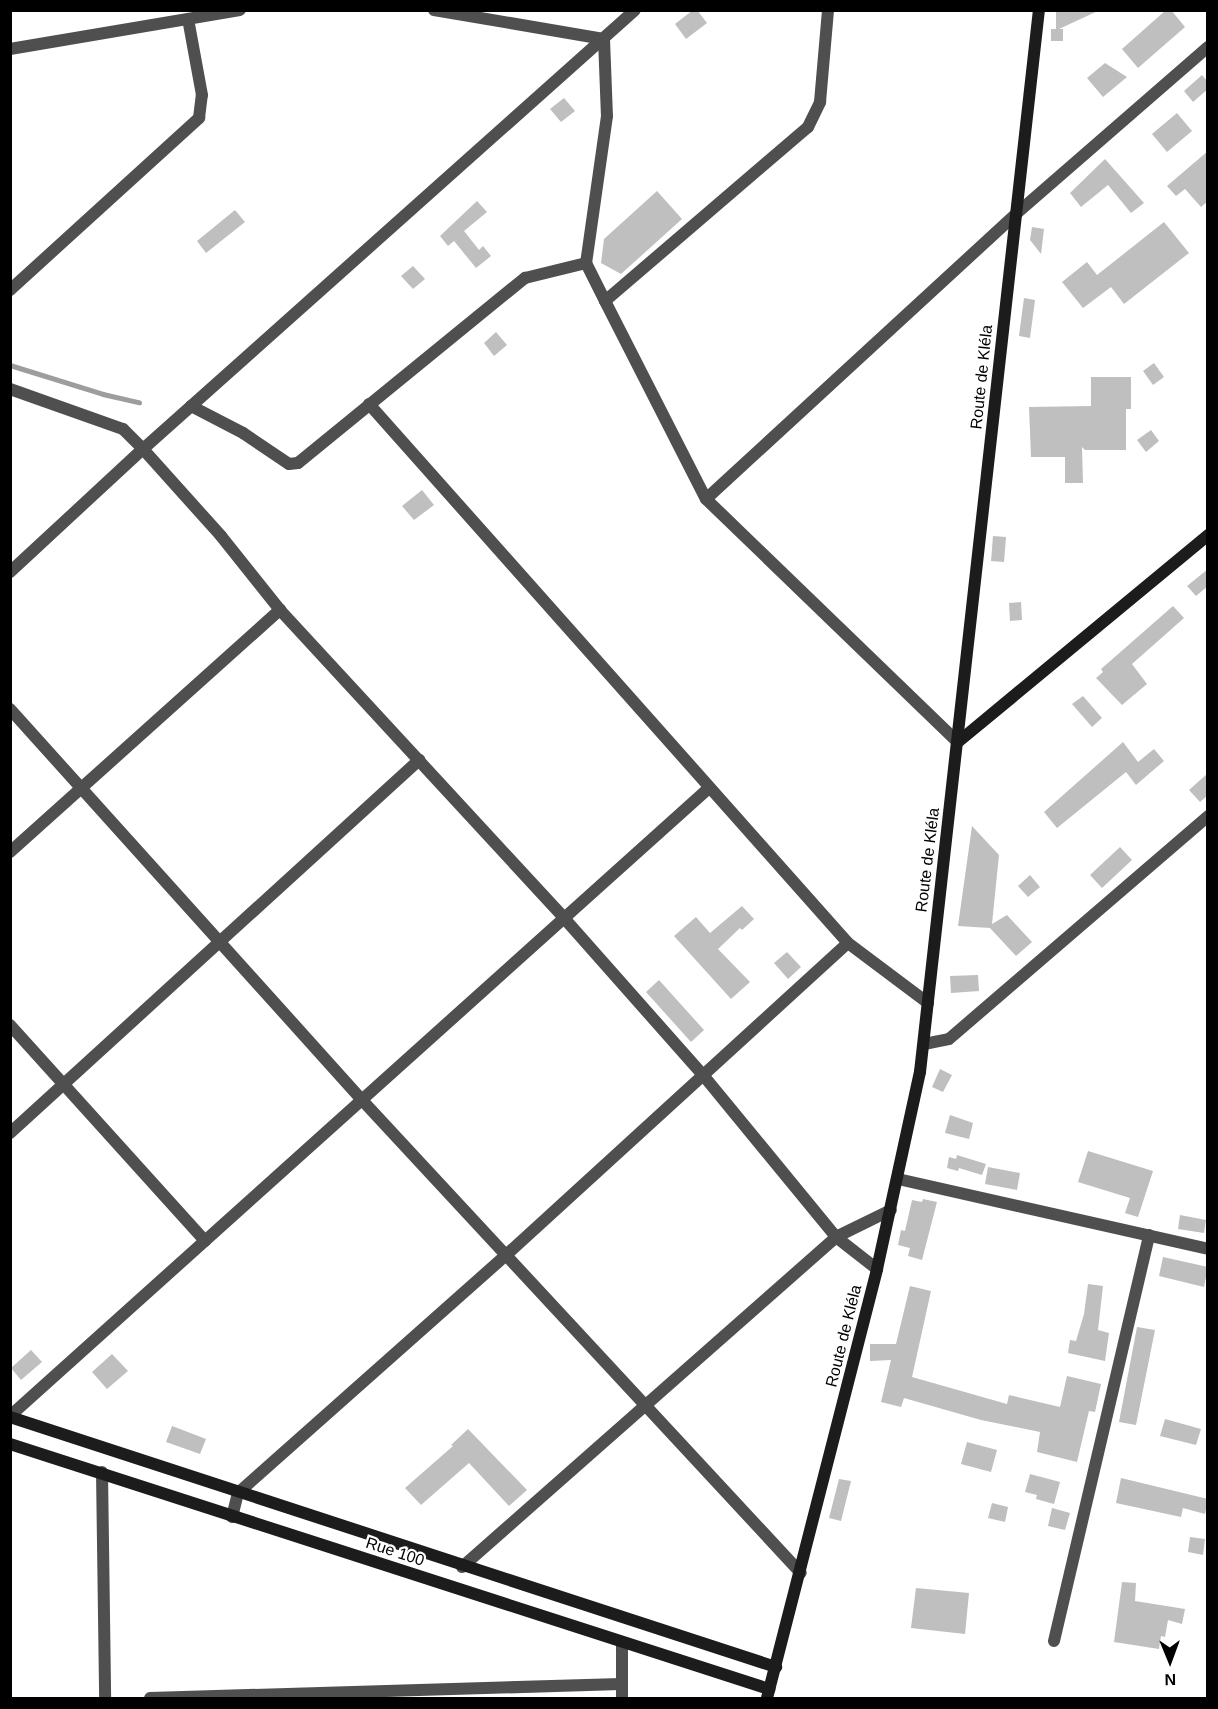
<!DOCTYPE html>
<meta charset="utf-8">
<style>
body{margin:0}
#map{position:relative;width:1218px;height:1709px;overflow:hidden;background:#fff;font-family:Arial,sans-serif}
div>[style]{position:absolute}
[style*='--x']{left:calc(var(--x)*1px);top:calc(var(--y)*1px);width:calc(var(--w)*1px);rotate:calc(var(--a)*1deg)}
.stream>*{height:4.5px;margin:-2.25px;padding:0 2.25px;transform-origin:2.25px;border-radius:2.25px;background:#9d9d9d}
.building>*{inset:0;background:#bfbfbf}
.street>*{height:12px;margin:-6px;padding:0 6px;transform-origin:6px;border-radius:6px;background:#4f4f4f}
.secondary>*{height:12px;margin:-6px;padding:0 6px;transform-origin:6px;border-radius:6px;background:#1c1c1c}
span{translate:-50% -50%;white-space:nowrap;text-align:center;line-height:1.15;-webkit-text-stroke:4.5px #fff;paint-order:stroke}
.street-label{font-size:16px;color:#000}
.frame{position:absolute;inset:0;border:12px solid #000;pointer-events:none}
.north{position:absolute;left:1140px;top:1631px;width:60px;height:60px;-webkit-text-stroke:4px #fff;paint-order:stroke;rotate:179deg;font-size:16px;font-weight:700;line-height:24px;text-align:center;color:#000}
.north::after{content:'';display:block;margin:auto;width:21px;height:27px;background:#000;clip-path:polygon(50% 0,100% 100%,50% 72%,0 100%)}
</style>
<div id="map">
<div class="stream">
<i style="--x:10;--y:365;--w:97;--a:17.3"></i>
<i style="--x:103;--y:394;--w:37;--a:13"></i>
</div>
<div class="building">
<i style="clip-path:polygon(693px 10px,697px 10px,707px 23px,686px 39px,675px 24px)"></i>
<i style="clip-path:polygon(1056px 10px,1100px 10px,1059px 29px,1063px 29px,1063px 41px,1051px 41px,1051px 29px,1056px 29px)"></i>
<i style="clip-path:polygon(1166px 10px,1171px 10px,1185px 27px,1138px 68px,1122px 49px)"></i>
<i style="clip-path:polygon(1105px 63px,1127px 77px,1103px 97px,1087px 78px)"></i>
<i style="clip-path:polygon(1202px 75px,1208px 82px,1208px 89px,1193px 102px,1184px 91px)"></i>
<i style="clip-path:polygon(564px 98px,575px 111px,561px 122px,550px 109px)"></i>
<i style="clip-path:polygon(1177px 113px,1192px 131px,1167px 152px,1152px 134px)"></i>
<i style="clip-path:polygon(1208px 151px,1208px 201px,1201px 207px,1185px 189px,1176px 196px,1167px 186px)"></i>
<i style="clip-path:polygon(1105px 159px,1144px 203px,1131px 213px,1108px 185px,1081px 207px,1070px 193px)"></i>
<i style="clip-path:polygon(657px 191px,682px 219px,621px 274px,601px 263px,604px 239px)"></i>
<i style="clip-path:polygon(477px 201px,487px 212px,464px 231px,479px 250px,483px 246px,491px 256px,476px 268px,454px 241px,448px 246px,440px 236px)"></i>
<i style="clip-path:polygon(235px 210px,245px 222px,206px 253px,197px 241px)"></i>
<i style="clip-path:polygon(1164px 222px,1189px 253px,1124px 304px,1111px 287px,1083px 308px,1062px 282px,1087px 262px,1097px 275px)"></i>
<i style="clip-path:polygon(1032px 227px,1044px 229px,1041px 254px,1030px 240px)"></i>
<i style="clip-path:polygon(413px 266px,425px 279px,413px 289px,401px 276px)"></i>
<i style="clip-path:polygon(1024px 298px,1035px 300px,1030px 338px,1019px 336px)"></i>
<i style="clip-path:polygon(496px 332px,507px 345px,494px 356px,484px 343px)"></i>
<i style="clip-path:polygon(1154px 363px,1164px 377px,1153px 385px,1143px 371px)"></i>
<i style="clip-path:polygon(1091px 377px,1131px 377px,1131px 409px,1126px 409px,1126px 450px,1085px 450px,1082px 447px,1083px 483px,1065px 483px,1065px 457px,1031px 457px,1029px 407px,1091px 406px)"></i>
<i style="clip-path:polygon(1151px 430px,1159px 441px,1146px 452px,1137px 440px)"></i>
<i style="clip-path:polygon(422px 490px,434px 505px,414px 520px,402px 506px)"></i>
<i style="clip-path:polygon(993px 536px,1006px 537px,1004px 562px,991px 561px)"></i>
<i style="clip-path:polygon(1208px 569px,1208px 586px,1196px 596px,1187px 586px)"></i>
<i style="clip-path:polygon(1021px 602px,1022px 620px,1010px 621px,1009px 603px)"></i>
<i style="clip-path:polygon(1173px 606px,1184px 618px,1132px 664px,1147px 684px,1122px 705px,1096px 678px,1103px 672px,1101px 669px)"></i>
<i style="clip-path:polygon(1083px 696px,1102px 718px,1092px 727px,1072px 704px)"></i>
<i style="clip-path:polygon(1123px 742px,1138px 762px,1154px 749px,1164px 761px,1136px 785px,1126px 772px,1057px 828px,1044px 812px)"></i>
<i style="clip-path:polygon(1208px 773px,1208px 795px,1200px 802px,1189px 790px)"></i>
<i style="clip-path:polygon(972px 826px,999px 855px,992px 924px,1007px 915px,1032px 942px,1016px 956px,990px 928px,958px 926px)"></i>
<i style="clip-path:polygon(1120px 847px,1132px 860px,1102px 888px,1090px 875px)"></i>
<i style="clip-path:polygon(1030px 875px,1040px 887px,1028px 897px,1018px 886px)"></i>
<i style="clip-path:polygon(742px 906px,754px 919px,742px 930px,740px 928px,718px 949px,750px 982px,731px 999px,674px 936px,696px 917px,710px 933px)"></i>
<i style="clip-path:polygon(787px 952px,801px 967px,788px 979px,774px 963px)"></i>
<i style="clip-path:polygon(978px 975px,979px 991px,951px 993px,950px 976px)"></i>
<i style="clip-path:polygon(659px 980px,704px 1030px,691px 1042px,646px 992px)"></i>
<i style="clip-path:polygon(940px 1069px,952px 1075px,943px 1092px,932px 1087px)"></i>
<i style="clip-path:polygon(950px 1115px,973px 1123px,969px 1139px,945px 1133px)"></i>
<i style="clip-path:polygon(1088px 1151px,1153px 1171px,1138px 1217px,1125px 1213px,1130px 1198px,1078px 1182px)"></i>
<i style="clip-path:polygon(957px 1155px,986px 1164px,982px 1175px,959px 1168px,958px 1171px,947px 1168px,949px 1157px,956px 1159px)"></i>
<i style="clip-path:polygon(988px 1167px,1020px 1173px,1017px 1190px,985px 1184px)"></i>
<i style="clip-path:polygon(923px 1199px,937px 1202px,922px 1260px,908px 1256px,910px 1248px,898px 1245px,901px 1230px,905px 1231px,912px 1200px,922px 1202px)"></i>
<i style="clip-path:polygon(1180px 1215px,1206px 1220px,1204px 1233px,1178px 1229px)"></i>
<i style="clip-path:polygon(1163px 1257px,1208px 1267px,1204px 1287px,1159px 1276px)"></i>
<i style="clip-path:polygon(1088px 1284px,1103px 1286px,1098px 1330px,1109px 1333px,1105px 1361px,1068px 1353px,1070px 1340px,1076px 1341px,1084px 1314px)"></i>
<i style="clip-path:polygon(910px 1286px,931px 1291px,912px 1377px,1007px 1404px,1009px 1395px,1060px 1407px,1067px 1376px,1101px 1384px,1095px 1412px,1089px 1411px,1077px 1462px,1037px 1452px,1040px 1432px,981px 1420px,904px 1398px,901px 1407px,881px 1402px,891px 1360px,870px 1361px,870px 1344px,896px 1344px)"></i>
<i style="clip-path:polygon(1137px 1327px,1155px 1330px,1136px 1425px,1119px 1422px)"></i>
<i style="clip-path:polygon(31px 1350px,42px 1362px,21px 1380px,11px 1368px)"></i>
<i style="clip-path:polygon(112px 1354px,128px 1371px,107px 1389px,92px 1372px)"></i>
<i style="clip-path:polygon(1165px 1419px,1201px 1429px,1196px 1445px,1160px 1436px)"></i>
<i style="clip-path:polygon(172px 1426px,206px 1439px,200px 1454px,166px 1442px)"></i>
<i style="clip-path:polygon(468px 1429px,527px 1490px,509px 1506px,469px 1463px,421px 1505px,405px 1488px,453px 1446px,451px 1445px)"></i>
<i style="clip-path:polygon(967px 1442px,997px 1450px,991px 1472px,961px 1464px)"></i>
<i style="clip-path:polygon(1030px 1474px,1060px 1482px,1054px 1504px,1036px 1499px,1037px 1495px,1025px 1492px)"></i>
<i style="clip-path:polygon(1121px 1478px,1208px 1499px,1205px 1514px,1183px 1508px,1181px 1517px,1116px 1503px)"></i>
<i style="clip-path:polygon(839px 1479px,851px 1481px,841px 1521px,829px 1518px)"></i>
<i style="clip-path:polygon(992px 1503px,1008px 1507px,1005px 1522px,988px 1518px)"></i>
<i style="clip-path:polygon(1052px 1508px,1070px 1513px,1065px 1530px,1048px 1526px)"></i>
<i style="clip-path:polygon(1190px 1537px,1205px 1539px,1203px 1555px,1188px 1552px)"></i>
<i style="clip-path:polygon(1122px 1582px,1136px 1583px,1135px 1601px,1185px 1609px,1182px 1624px,1168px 1620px,1165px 1637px,1161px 1636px,1159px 1649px,1114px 1642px)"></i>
<i style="clip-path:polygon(916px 1588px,969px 1593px,965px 1634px,911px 1628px)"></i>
</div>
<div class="street">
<i style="--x:434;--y:10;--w:172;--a:9.7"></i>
<i style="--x:604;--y:39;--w:77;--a:87.8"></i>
<i style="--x:607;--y:116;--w:148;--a:98.1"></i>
<i style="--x:586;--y:263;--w:42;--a:63.4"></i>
<i style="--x:605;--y:301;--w:222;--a:63"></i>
<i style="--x:706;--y:499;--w:350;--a:44"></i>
<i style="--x:10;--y:49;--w:233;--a:-9.6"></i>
<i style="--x:10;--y:290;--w:256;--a:-42.3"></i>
<i style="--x:199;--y:118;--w:23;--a:-83"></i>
<i style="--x:202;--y:95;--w:77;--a:-100.4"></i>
<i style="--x:605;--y:301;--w:267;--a:-40.6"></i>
<i style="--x:808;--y:127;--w:28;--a:-64"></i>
<i style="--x:820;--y:102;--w:92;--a:-85"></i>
<i style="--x:10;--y:389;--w:120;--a:19.5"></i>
<i style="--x:123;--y:429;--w:28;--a:45"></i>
<i style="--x:143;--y:449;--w:117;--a:48.1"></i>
<i style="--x:221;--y:536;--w:95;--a:51.4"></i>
<i style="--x:280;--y:610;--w:419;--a:47.3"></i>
<i style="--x:564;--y:918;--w:210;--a:48.5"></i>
<i style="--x:703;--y:1075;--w:210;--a:50.6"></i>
<i style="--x:836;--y:1237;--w:52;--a:38"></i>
<i style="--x:369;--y:404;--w:721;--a:48.37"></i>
<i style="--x:848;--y:943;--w:100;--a:36.9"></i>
<i style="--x:191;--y:406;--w:59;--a:27.4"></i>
<i style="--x:243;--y:433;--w:55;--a:34"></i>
<i style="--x:289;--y:464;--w:9;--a:-6"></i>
<i style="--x:298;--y:463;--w:293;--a:-39.2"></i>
<i style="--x:525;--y:278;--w:63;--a:-13.8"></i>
<i style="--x:706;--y:499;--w:423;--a:-42.6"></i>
<i style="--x:1017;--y:213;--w:253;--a:-41"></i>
<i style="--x:10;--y:572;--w:181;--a:-42.8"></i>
<i style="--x:143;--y:449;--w:659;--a:-41.74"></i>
<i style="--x:10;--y:709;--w:526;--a:48"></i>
<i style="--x:362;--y:1100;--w:645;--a:47.14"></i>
<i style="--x:10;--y:852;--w:363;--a:-41.9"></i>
<i style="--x:10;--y:1025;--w:291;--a:47.9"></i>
<i style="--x:924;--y:1044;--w:25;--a:-11"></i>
<i style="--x:949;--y:1039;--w:342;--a:-40.7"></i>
<i style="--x:10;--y:1133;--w:554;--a:-42.36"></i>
<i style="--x:898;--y:1179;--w:318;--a:12.7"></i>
<i style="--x:10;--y:1416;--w:940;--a:-41.94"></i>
<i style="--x:102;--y:1472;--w:226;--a:89.2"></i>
<i style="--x:232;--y:1517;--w:25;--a:-76"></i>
<i style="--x:238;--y:1493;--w:357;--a:-41.6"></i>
<i style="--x:505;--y:1256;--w:464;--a:-42.4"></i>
<i style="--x:462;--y:1567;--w:499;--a:-41.4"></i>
<i style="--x:836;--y:1237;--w:61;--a:-26.1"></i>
<i style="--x:1054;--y:1641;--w:417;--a:-76.8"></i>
<i style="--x:150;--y:1698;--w:471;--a:-1.7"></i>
<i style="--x:622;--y:1698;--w:56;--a:-90"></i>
</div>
<div class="secondary">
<i style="--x:958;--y:742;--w:325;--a:-39.6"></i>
<i style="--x:10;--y:1417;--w:806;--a:18.08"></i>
<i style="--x:10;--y:1444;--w:798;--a:17.89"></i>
<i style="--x:767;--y:1698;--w:443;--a:-75.6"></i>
<i style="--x:877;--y:1269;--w:202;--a:-77.7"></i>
<i style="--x:920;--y:1072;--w:1069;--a:-83.61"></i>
</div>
<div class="street-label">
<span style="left:982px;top:377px;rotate:-84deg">Route de Kléla</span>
<span style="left:928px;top:860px;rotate:-83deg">Route de Kléla</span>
<span style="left:844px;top:1336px;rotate:-76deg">Route de Kléla</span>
<span style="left:395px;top:1552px;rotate:18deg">Rue 100</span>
</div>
<div class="frame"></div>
<div class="north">N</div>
</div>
